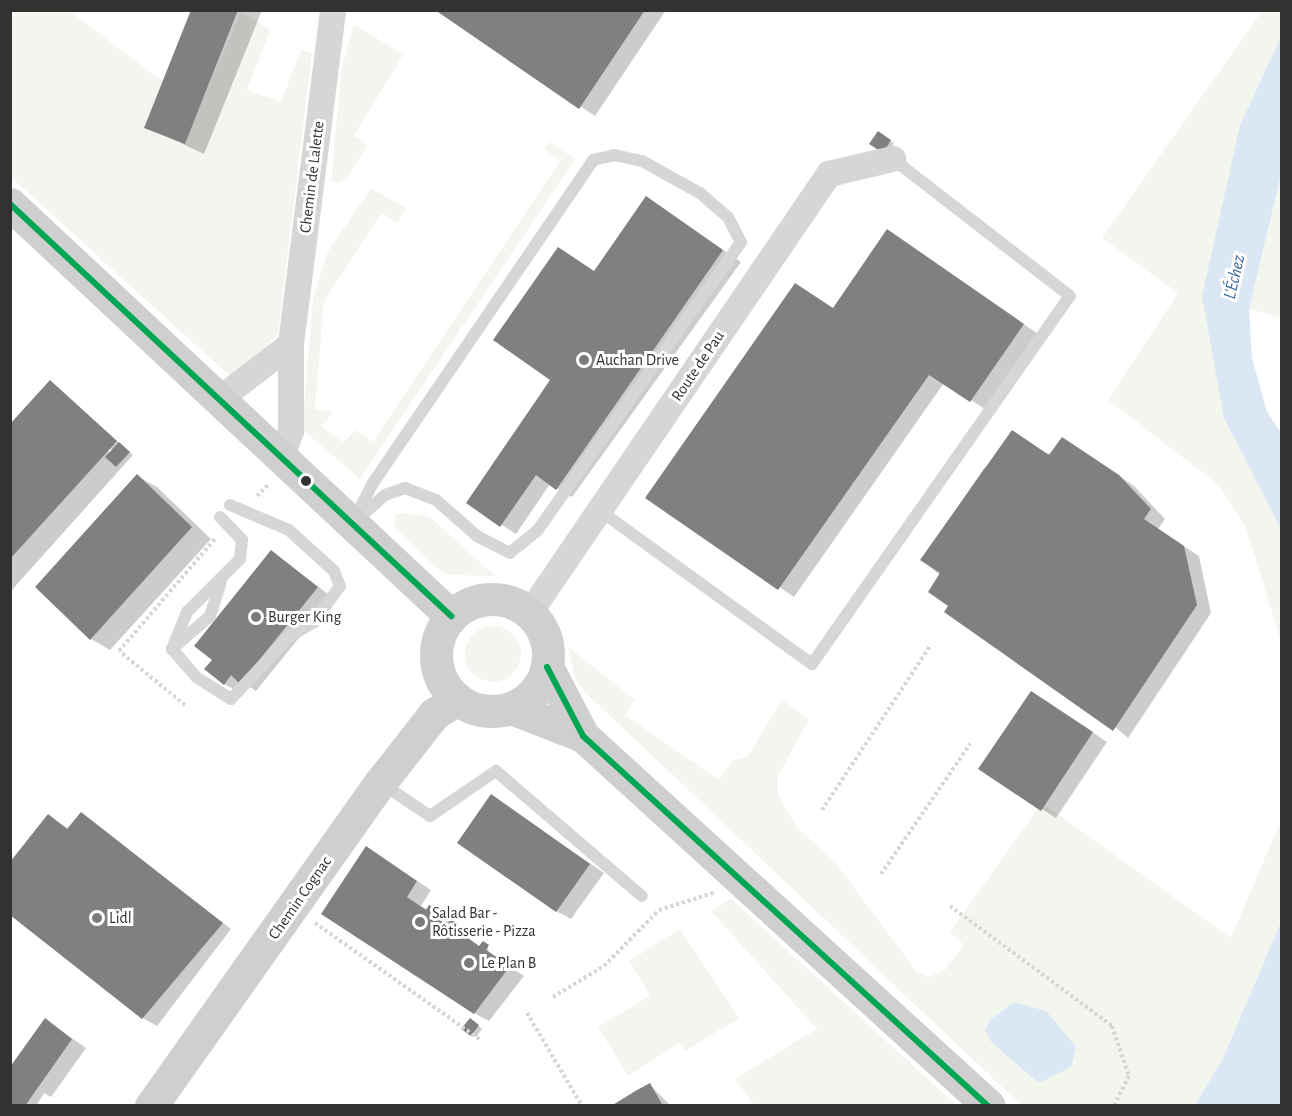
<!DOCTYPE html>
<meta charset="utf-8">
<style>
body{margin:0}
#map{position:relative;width:1292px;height:1116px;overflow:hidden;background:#fff;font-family:"Alegreya Sans",sans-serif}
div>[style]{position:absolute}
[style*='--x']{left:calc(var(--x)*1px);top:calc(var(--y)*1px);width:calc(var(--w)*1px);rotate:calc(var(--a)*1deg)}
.green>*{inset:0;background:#f2f6ee}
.round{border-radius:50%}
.water>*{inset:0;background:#dbe7f4}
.shadow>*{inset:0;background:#0003}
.building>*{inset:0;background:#808080}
.path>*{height:4px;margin-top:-2px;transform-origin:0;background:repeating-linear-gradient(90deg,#d6d6d6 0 3px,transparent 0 6px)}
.lane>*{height:12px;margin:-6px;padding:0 6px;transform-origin:6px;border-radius:6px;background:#d6d6d6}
.street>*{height:26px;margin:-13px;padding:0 13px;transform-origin:13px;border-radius:13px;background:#d6d6d6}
.secondary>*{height:33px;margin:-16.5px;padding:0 16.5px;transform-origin:16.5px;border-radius:16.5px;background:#cfcfcf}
.secondary>.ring{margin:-16.5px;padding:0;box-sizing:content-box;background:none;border:33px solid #cfcfcf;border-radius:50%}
.bus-1>*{height:6px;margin:-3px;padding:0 3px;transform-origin:3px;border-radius:3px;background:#00a651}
.dots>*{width:16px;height:16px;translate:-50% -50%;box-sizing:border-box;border:3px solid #fff;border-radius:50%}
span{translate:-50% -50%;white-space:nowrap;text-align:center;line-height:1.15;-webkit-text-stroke:6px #fff;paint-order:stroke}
.street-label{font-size:16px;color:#323232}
.poi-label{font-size:16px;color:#323232}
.left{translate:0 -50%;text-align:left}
.water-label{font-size:18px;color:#3a699b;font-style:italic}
.frame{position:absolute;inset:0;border:12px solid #323232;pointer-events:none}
</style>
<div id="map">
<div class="green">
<i style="clip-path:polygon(19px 11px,70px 11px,163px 82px,144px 128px,184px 144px,241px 12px,270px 30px,247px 90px,281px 102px,301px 50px,312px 53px,278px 334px,233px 379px,11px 177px,10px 20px)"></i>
<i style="clip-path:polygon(1262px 11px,1281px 11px,1281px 37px,1240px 125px,1224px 418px,1281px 529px,1281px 641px,1246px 528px,1219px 485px,1108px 400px,1178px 293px,1102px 238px)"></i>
<i style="clip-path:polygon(354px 24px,403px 55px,354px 136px,367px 145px,348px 178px,337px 183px,331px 180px,342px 66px)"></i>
<i style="clip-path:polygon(550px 142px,575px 159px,360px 479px,302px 429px,313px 299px,327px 253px,371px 188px,406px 208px,397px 223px,382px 213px,324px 301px,315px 409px,334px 412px,321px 426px,343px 442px,356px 430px,373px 442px,560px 161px,544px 149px)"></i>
<i style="clip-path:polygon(1281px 175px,1281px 318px,1249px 309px)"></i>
<i style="clip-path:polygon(406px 513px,430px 517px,495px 576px,448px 575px,433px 566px,394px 527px,395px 515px)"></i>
<i class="round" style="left:465px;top:626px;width:56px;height:56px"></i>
<i style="clip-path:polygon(568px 647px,635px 700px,625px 715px,719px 780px,732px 761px,747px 757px,782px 699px,809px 720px,778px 776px,778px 795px,796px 826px,837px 865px,917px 972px,928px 977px,944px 971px,964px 945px,950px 932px,1042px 803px,1231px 938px,1281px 820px,1281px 922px,1223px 1058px,1195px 1105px,1021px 1105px,586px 693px,575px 678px)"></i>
<i style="clip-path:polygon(730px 899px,731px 899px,956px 1105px,754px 1105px,735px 1079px,817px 1029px,711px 911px)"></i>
<i style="clip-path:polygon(680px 929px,739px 1018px,685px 1051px,679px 1043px,628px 1076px,598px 1027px,650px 996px,629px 961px)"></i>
</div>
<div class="water">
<i style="clip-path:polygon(1281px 37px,1281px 175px,1249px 309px,1252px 358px,1267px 412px,1281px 433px,1281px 529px,1224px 418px,1202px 296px,1240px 125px)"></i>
<i style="clip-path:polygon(1281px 922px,1281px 1105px,1195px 1105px,1223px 1058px)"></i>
<i style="clip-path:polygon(1014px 1002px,1046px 1011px,1076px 1047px,1071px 1067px,1039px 1083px,992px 1043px,985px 1030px,991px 1019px)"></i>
</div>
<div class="shadow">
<i style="clip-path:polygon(193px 10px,262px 10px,204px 154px,146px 127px)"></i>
<i style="clip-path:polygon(437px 10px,666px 10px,595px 116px)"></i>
<i style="clip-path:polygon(878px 133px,894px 143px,887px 154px)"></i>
<i style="clip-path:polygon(647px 198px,741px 262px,572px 497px,550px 484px,516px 534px,468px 503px,553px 379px,559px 249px,595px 272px)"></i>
<i style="clip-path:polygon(902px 240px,1038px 334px,985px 409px,944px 383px,794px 597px,647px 497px)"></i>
<i style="clip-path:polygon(evenodd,50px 382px,133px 455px,10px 592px,10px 427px,50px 382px,103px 445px,112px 450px,110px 453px,103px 445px)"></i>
<i style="clip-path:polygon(1077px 447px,1134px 486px,1165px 519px,1158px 529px,1199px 556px,1211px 613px,1128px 738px,922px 560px,984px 468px)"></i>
<i style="clip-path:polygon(137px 476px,157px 487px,211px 539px,110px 650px,91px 639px)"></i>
<i style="clip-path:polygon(272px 552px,332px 597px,256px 691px,245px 684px,239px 692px,224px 684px,214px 660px)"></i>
<i style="clip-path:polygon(1046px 701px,1107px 742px,1056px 818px,1042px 809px)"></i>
<i style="clip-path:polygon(492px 796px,604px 873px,571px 919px,556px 911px)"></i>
<i style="clip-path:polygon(81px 814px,231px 929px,157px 1026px,143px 1018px,49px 816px,69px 829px)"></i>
<i style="clip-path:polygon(381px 857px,431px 890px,421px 906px,461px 927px,458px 931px,480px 947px,487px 945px,489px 953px,524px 976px,489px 1021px,474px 1013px)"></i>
<i style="clip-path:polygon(46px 1020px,86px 1048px,51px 1097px,44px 1093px,36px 1106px,10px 1105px)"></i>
<i style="clip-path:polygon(474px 1022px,482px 1029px,476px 1037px,463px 1029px)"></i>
<i style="clip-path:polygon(650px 1085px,671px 1106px,614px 1106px)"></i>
</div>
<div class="building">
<i style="clip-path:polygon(191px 10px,238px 10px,185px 144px,144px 128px)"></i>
<i style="clip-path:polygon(435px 10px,645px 10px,579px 109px)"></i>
<i style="clip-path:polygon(878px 131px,891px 140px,883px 153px,869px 144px)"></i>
<i style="clip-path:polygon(646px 196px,723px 250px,556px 490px,536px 475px,500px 527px,466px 503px,550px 380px,493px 340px,558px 247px,594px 271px)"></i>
<i style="clip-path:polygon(887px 229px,1024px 324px,970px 402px,929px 375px,778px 590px,645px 498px,795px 283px,833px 308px)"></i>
<i style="clip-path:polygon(50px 380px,117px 441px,10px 559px,10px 424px)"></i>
<i style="clip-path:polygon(1012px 430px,1049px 455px,1062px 437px,1119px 475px,1151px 509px,1144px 519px,1184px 546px,1197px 605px,1113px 731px,944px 612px,948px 606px,928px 592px,940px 573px,920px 560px)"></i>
<i style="clip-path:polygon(119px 442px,130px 452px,116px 467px,105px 457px)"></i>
<i style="clip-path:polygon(137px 474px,192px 527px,90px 640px,35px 587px)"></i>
<i style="clip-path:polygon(271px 550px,318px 587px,240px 684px,231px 675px,224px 685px,204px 669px,212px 660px,194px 646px)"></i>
<i style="clip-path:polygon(1031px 691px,1093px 732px,1041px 811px,978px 769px)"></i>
<i style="clip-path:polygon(491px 794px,590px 864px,556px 912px,457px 843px)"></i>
<i style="clip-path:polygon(81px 812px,223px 923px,142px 1019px,10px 915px,10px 862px,48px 814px,67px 829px)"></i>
<i style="clip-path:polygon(366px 846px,417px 881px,407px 897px,426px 910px,429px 905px,436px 909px,433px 914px,448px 924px,451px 919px,457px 924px,454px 928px,479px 946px,483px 941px,489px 945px,486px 950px,510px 966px,474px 1014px,321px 914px)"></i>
<i style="clip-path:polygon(45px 1018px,72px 1039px,25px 1106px,10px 1106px,10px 1067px)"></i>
<i style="clip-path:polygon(470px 1018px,479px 1025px,471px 1036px,461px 1029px)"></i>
<i style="clip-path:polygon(650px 1083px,663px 1106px,611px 1106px,637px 1090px)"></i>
</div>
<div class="path">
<i style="--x:257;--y:496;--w:16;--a:-45"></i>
<i style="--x:185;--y:705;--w:85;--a:-140.7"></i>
<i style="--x:119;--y:651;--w:149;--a:-49.4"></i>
<i style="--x:822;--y:810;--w:198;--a:-56.6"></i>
<i style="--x:881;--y:874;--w:158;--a:-55.6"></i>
<i style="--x:950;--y:906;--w:202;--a:36.5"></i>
<i style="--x:1112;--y:1026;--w:53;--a:71.2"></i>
<i style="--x:1129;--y:1076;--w:34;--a:117"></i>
<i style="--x:315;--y:923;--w:203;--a:35.2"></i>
<i style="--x:553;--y:997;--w:60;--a:-31.3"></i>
<i style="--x:604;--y:966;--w:78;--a:-45.5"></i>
<i style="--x:659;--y:910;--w:57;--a:-17.5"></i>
<i style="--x:527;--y:1013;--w:108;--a:59.4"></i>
</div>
<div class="lane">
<i style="--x:614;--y:155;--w:29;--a:12"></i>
<i style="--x:642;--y:161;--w:66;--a:28.9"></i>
<i style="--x:700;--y:193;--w:37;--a:41"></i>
<i style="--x:728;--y:217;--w:28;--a:63"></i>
<i style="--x:741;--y:242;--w:352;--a:125.2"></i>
<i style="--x:538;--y:530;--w:36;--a:141"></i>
<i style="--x:510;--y:553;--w:37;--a:-153"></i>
<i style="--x:477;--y:536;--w:55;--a:-138.7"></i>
<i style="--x:436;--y:500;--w:33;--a:-159"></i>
<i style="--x:405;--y:488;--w:21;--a:161"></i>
<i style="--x:385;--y:495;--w:44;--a:138.7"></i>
<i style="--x:352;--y:524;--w:46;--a:-62.9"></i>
<i style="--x:373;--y:483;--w:391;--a:-55.7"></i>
<i style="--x:593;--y:160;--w:22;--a:-13"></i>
<i style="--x:599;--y:510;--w:263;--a:35.9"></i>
<i style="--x:812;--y:664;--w:449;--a:-55"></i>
<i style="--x:1070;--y:296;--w:224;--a:-142.3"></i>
<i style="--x:220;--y:517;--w:32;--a:46"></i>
<i style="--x:242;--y:540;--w:19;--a:96"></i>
<i style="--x:240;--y:559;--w:75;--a:135"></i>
<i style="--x:187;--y:612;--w:40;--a:112"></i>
<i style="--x:172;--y:649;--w:37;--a:49"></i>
<i style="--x:196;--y:677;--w:41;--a:32.2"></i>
<i style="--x:231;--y:699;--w:86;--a:-46.9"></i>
<i style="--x:290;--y:636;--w:28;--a:-30"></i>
<i style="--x:314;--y:622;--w:44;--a:-54.2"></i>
<i style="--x:340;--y:586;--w:16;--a:-112"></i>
<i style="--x:334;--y:571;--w:61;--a:-137.7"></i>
<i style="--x:289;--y:530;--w:64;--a:-157"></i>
<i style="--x:172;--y:649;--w:50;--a:-41"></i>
<i style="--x:210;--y:616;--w:35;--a:-72"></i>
<i style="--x:381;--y:783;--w:59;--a:34"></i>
<i style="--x:430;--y:816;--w:80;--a:-34.3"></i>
<i style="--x:496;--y:771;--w:192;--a:40.6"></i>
</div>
<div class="street">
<i style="--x:221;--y:398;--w:88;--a:-37.6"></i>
<i style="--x:282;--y:456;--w:27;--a:-70"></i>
<i style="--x:291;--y:431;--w:87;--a:-90"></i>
<i style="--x:291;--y:344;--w:337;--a:-82.8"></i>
<i style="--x:529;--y:614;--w:533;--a:-55.71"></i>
<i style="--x:829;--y:174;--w:66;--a:-13.2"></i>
</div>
<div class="secondary">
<i style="--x:10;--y:204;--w:604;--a:43.05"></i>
<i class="ring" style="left:436px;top:599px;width:79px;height:79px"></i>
<i style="--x:547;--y:667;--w:78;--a:62.4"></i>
<i style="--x:583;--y:736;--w:549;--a:42.34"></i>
<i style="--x:511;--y:708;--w:77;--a:21.3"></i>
<i style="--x:151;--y:1106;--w:396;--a:-54.7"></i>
<i style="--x:380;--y:783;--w:88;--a:-52"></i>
<i style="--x:434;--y:714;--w:27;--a:-33"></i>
</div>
<div class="bus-1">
<i style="--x:10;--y:204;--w:604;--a:43.05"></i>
<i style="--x:547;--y:667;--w:78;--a:62.4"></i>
<i style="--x:583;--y:736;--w:549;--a:42.41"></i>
</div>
<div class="dots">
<i style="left:584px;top:360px;background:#7a7a7a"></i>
<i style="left:306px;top:481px;background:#323232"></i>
<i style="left:256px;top:617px;background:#7a7a7a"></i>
<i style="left:97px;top:918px;background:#7a7a7a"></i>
<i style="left:420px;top:922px;background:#7a7a7a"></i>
<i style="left:469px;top:963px;background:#7a7a7a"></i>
</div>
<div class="street-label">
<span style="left:312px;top:177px;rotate:-83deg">Chemin de Lalette</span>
<span style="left:698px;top:366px;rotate:-56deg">Route de Pau</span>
<span style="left:300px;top:898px;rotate:-55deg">Chemin Cognac</span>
</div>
<div class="poi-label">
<span class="left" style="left:596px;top:360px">Auchan Drive</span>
<span class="left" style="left:268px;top:617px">Burger King</span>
<span class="left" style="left:432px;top:922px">Salad Bar -<br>Rôtisserie - Pizza</span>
<span class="left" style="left:109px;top:918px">Lidl</span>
<span class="left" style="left:481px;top:963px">Le Plan B</span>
</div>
<div class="water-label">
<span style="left:1235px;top:277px;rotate:-77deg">L'Échez</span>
</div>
<div class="frame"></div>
</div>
